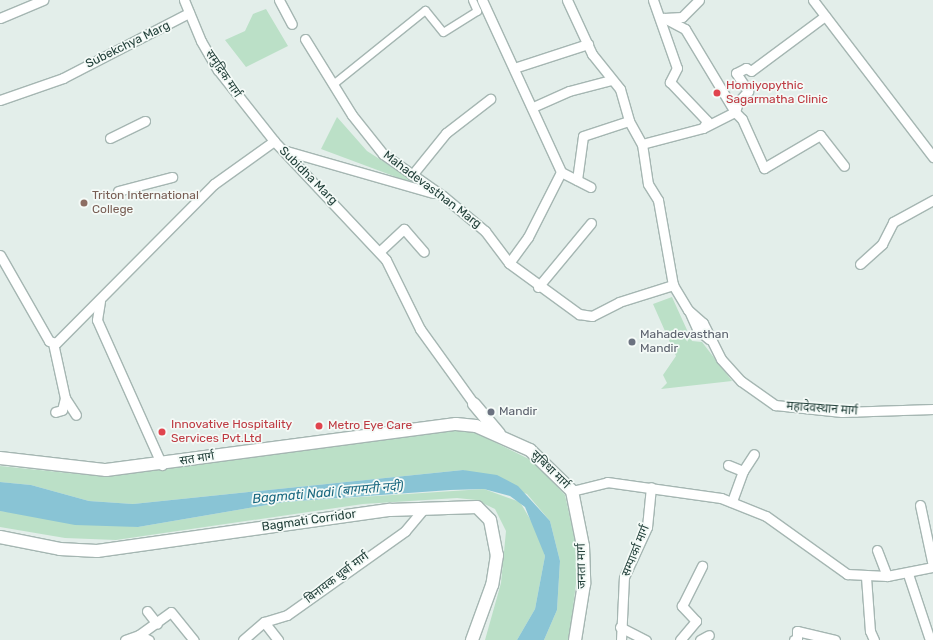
<!DOCTYPE html>
<meta charset="utf-8">
<style>
body{margin:0}
#map{position:relative;width:933px;height:640px;overflow:hidden;background:#e3eeea;font-family:Rubik,"Noto Sans Devanagari",sans-serif}
div>[style]{position:absolute}
[style*='--x']{left:calc(var(--x)*1px);top:calc(var(--y)*1px);width:calc(var(--w)*1px);rotate:calc(var(--a)*1deg)}
.green>*{inset:0;background:#bbe0c7}
.water>*{inset:0;background:#89c4d5}
.roads{filter:drop-shadow(1px 0 #a5b6b2) drop-shadow(-1px 0 #a5b6b2) drop-shadow(0 1px #a5b6b2) drop-shadow(0 -1px #a5b6b2)}
.pedestrian>*{height:7px;margin:-3.5px;padding:0 3.5px;transform-origin:3.5px;border-radius:3.5px;background:#fff}
.minor>*{height:9px;margin:-4.5px;padding:0 4.5px;transform-origin:4.5px;border-radius:4.5px;background:#fff}
.tertiary>*{height:12px;margin:-6px;padding:0 6px;transform-origin:6px;border-radius:6px;background:#fff}
.secondary>*{height:12px;margin:-6px;padding:0 6px;transform-origin:6px;border-radius:6px;background:#fff}
.dots>*{width:11px;height:11px;translate:-50% -50%;box-sizing:border-box;border:2px solid #f4faf7;border-radius:50%}
span{translate:-50% -50%;white-space:nowrap;text-align:center;line-height:1.15;-webkit-text-stroke:3.5px #f4faf7;paint-order:stroke}
.street-label{font-size:12px;color:#22403a}
.health-label{font-size:12px;color:#be3a42}
.left{translate:0 -50%;text-align:left}
.education-label{font-size:12px;color:#785e54}
.worship-label{font-size:12px;color:#5b616d}
.water-label{font-size:13px;color:#18677f;font-style:italic}
</style>
<div id="map">
<div class="green">
<i style="clip-path:polygon(266px 9px,288px 46px,246px 67px,225px 40px,245px 31px,253px 14px)"></i>
<i style="clip-path:polygon(337px 117px,367px 151px,423px 187px,321px 149px)"></i>
<i style="clip-path:polygon(672px 297px,692px 341px,702px 342px,732px 381px,661px 389px,667px 383px,663px 375px,676px 356px,653px 304px)"></i>
<i style="clip-path:polygon(459px 430px,474px 432px,533px 461px,565px 495px,579px 559px,569px 640px,544px 640px,557px 610px,560px 561px,550px 521px,527px 494px,463px 470px,133px 504px,89px 501px,31px 485px,0 482px,0 466px,88px 475px,117px 475px)"></i>
<i style="clip-path:polygon(484px 489px,520px 502px,537px 531px,545px 556px,535px 609px,517px 640px,485px 640px,501px 583px,506px 531px,495px 509px,476px 500px,457px 498px,363px 504px,116px 540px,65px 538px,0 527px,0 511px,138px 527px,284px 502px)"></i>
</div>
<div class="water">
<i style="clip-path:polygon(463px 470px,497px 475px,518px 486px,550px 521px,560px 561px,557px 610px,544px 640px,517px 640px,535px 609px,545px 556px,525px 507px,510px 496px,484px 489px,450px 490px,284px 502px,138px 527px,75px 525px,0 511px,0 482px,31px 485px,89px 501px,133px 504px)"></i>
</div>
<div class="roads">
<div class="pedestrian">
<i style="--x:333;--y:84;--w:118;--a:-38.8"></i>
<i style="--x:425;--y:10;--w:28;--a:51"></i>
<i style="--x:443;--y:32;--w:40;--a:-32"></i>
<i style="--x:477;--y:11;--w:12;--a:-114"></i>
</div>
<div class="minor">
<i style="--x:184;--y:0;--w:44;--a:67.5"></i>
<i style="--x:201;--y:41;--w:34;--a:60"></i>
<i style="--x:218;--y:70;--w:90;--a:51.7"></i>
<i style="--x:279;--y:0;--w:27;--a:62"></i>
<i style="--x:482;--y:0;--w:189;--a:65.3"></i>
<i style="--x:561;--y:172;--w:73;--a:116.9"></i>
<i style="--x:528;--y:237;--w:32;--a:126"></i>
<i style="--x:567;--y:0;--w:60;--a:65.2"></i>
<i style="--x:592;--y:54;--w:45;--a:51.3"></i>
<i style="--x:620;--y:89;--w:33;--a:74"></i>
<i style="--x:629;--y:121;--w:26;--a:61"></i>
<i style="--x:642;--y:144;--w:40;--a:81.5"></i>
<i style="--x:648;--y:184;--w:19;--a:58"></i>
<i style="--x:658;--y:200;--w:86;--a:80"></i>
<i style="--x:673;--y:285;--w:29;--a:59"></i>
<i style="--x:688;--y:310;--w:20;--a:41"></i>
<i style="--x:703;--y:323;--w:40;--a:63.4"></i>
<i style="--x:721;--y:359;--w:30;--a:48"></i>
<i style="--x:741;--y:381;--w:42;--a:35.2"></i>
<i style="--x:775;--y:405;--w:67;--a:6"></i>
<i style="--x:842;--y:412;--w:91;--a:-1.9"></i>
<i style="--x:653;--y:0;--w:72;--a:70.6"></i>
<i style="--x:677;--y:68;--w:16;--a:117"></i>
<i style="--x:670;--y:82;--w:54;--a:46.5"></i>
<i style="--x:707;--y:121;--w:8;--a:120"></i>
<i style="--x:813;--y:0;--w:198;--a:52.6"></i>
<i style="--x:825;--y:16;--w:92;--a:143.4"></i>
<i style="--x:751;--y:71;--w:6;--a:-149"></i>
<i style="--x:746;--y:68;--w:11;--a:153"></i>
<i style="--x:736;--y:73;--w:22;--a:56"></i>
<i style="--x:748;--y:91;--w:15;--a:132"></i>
<i style="--x:738;--y:102;--w:10;--a:107"></i>
<i style="--x:735;--y:112;--w:10;--a:45"></i>
<i style="--x:742;--y:119;--w:54;--a:65.8"></i>
<i style="--x:764;--y:168;--w:65;--a:-30.5"></i>
<i style="--x:820;--y:135;--w:39;--a:52"></i>
<i style="--x:0;--y:18;--w:47;--a:-22.7"></i>
<i style="--x:664;--y:18;--w:18;--a:-3"></i>
<i style="--x:682;--y:17;--w:24;--a:-45"></i>
<i style="--x:305;--y:39;--w:89;--a:58.3"></i>
<i style="--x:352;--y:115;--w:50;--a:51.5"></i>
<i style="--x:383;--y:154;--w:73;--a:35"></i>
<i style="--x:443;--y:196;--w:55;--a:39.8"></i>
<i style="--x:485;--y:231;--w:40;--a:53"></i>
<i style="--x:509;--y:263;--w:87;--a:36.1"></i>
<i style="--x:579;--y:314;--w:13;--a:9"></i>
<i style="--x:592;--y:316;--w:30;--a:-27"></i>
<i style="--x:619;--y:302;--w:57;--a:-17.5"></i>
<i style="--x:514;--y:68;--w:78;--a:-18"></i>
<i style="--x:0;--y:100;--w:67;--a:-19.2"></i>
<i style="--x:63;--y:78;--w:142;--a:-27.3"></i>
<i style="--x:533;--y:107;--w:39;--a:-24"></i>
<i style="--x:569;--y:91;--w:43;--a:-14.7"></i>
<i style="--x:110;--y:138;--w:39;--a:-26"></i>
<i style="--x:642;--y:144;--w:63;--a:-14.7"></i>
<i style="--x:703;--y:128;--w:36;--a:-27"></i>
<i style="--x:735;--y:112;--w:97;--a:-121.1"></i>
<i style="--x:685;--y:29;--w:24;--a:-152"></i>
<i style="--x:283;--y:150;--w:156;--a:16"></i>
<i style="--x:561;--y:172;--w:33;--a:27"></i>
<i style="--x:412;--y:175;--w:54;--a:-51"></i>
<i style="--x:446;--y:133;--w:56;--a:-37.7"></i>
<i style="--x:577;--y:180;--w:44;--a:-82.2"></i>
<i style="--x:583;--y:136;--w:48;--a:-18.1"></i>
<i style="--x:118;--y:191;--w:56;--a:-14.5"></i>
<i style="--x:379;--y:252;--w:34;--a:-43"></i>
<i style="--x:404;--y:229;--w:30;--a:49"></i>
<i style="--x:0;--y:255;--w:99;--a:60.3"></i>
<i style="--x:49;--y:341;--w:7;--a:16"></i>
<i style="--x:56;--y:343;--w:224;--a:-45.2"></i>
<i style="--x:214;--y:184;--w:74;--a:-35.6"></i>
<i style="--x:274;--y:141;--w:163;--a:46.7"></i>
<i style="--x:386;--y:260;--w:77;--a:63.8"></i>
<i style="--x:420;--y:329;--w:92;--a:54.2"></i>
<i style="--x:860;--y:264;--w:30;--a:-42"></i>
<i style="--x:882;--y:244;--w:25;--a:-63"></i>
<i style="--x:893;--y:222;--w:46;--a:-28.8"></i>
<i style="--x:538;--y:287;--w:83;--a:-50.4"></i>
<i style="--x:100;--y:301;--w:19;--a:99"></i>
<i style="--x:97;--y:320;--w:159;--a:65.9"></i>
<i style="--x:690;--y:313;--w:17;--a:66"></i>
<i style="--x:697;--y:329;--w:16;--a:40"></i>
<i style="--x:53;--y:343;--w:56;--a:77.7"></i>
<i style="--x:65;--y:398;--w:12;--a:104"></i>
<i style="--x:62;--y:410;--w:7;--a:164"></i>
<i style="--x:65;--y:398;--w:20;--a:57"></i>
<i style="--x:728;--y:465;--w:16;--a:22"></i>
<i style="--x:743;--y:471;--w:33;--a:110"></i>
<i style="--x:743;--y:471;--w:20;--a:-57"></i>
<i style="--x:572;--y:491;--w:36;--a:-14"></i>
<i style="--x:607;--y:482;--w:115;--a:8"></i>
<i style="--x:721;--y:498;--w:48;--a:21.8"></i>
<i style="--x:766;--y:516;--w:100;--a:35.6"></i>
<i style="--x:847;--y:574;--w:40;--a:2.9"></i>
<i style="--x:887;--y:576;--w:47;--a:-11.1"></i>
<i style="--x:920;--y:505;--w:62;--a:78"></i>
<i style="--x:877;--y:550;--w:28;--a:69"></i>
<i style="--x:908;--y:574;--w:70;--a:71.6"></i>
<i style="--x:866;--y:577;--w:54;--a:85.8"></i>
<i style="--x:870;--y:631;--w:10;--a:66"></i>
<i style="--x:147;--y:611;--w:16;--a:52"></i>
<i style="--x:264;--y:622;--w:23;--a:52"></i>
<i style="--x:620;--y:627;--w:29;--a:27"></i>
<i style="--x:139;--y:635;--w:39;--a:-36"></i>
<i style="--x:171;--y:612;--w:36;--a:51"></i>
<i style="--x:125;--y:640;--w:15;--a:-20"></i>
<i style="--x:139;--y:635;--w:11;--a:27"></i>
<i style="--x:243;--y:640;--w:28;--a:-41"></i>
<i style="--x:264;--y:622;--w:24;--a:-17"></i>
<i style="--x:287;--y:615;--w:145;--a:-35.4"></i>
<i style="--x:405;--y:531;--w:31;--a:-50"></i>
<i style="--x:621;--y:640;--w:63;--a:-87.3"></i>
<i style="--x:624;--y:577;--w:55;--a:-65.3"></i>
<i style="--x:647;--y:527;--w:40;--a:-84.3"></i>
<i style="--x:680;--y:640;--w:25;--a:-50"></i>
<i style="--x:696;--y:621;--w:21;--a:-133"></i>
<i style="--x:682;--y:606;--w:45;--a:-63.4"></i>
<i style="--x:700;--y:640;--w:10;--a:-29"></i>
<i style="--x:794;--y:640;--w:3;--a:0"></i>
<i style="--x:797;--y:640;--w:9;--a:-90"></i>
<i style="--x:797;--y:631;--w:39;--a:13"></i>
</div>
<div class="tertiary">
<i style="--x:474;--y:404;--w:39;--a:50"></i>
</div>
<div class="secondary">
<i style="--x:0;--y:458;--w:107;--a:6.5"></i>
<i style="--x:106;--y:470;--w:353;--a:-7.5"></i>
<i style="--x:456;--y:424;--w:20;--a:6"></i>
<i style="--x:476;--y:426;--w:59;--a:24"></i>
<i style="--x:530;--y:450;--w:59;--a:44.3"></i>
<i style="--x:572;--y:491;--w:56;--a:78.7"></i>
<i style="--x:583;--y:546;--w:38;--a:88"></i>
<i style="--x:584;--y:584;--w:57;--a:99.1"></i>
<i style="--x:0;--y:537;--w:61;--a:11.3"></i>
<i style="--x:60;--y:549;--w:37;--a:3"></i>
<i style="--x:97;--y:551;--w:296;--a:-8"></i>
<i style="--x:390;--y:510;--w:87;--a:-2"></i>
<i style="--x:477;--y:507;--w:18;--a:45"></i>
<i style="--x:490;--y:520;--w:36;--a:79"></i>
<i style="--x:497;--y:555;--w:30;--a:99"></i>
<i style="--x:492;--y:585;--w:59;--a:110"></i>
</div>
</div>
<div class="dots">
<i style="left:717px;top:93px;background:#e0444e"></i>
<i style="left:84px;top:203px;background:#8d6e63"></i>
<i style="left:632px;top:342px;background:#6b7280"></i>
<i style="left:491px;top:412px;background:#6b7280"></i>
<i style="left:319px;top:426px;background:#e0444e"></i>
<i style="left:162px;top:432px;background:#e0444e"></i>
</div>
<div class="street-label">
<span style="left:128px;top:45px;rotate:-26deg">Subekchya Marg</span>
<span style="left:223px;top:74px;rotate:56deg">समुद्रिक मार्ग</span>
<span style="left:308px;top:176px;rotate:45deg">Subidha Marg</span>
<span style="left:432px;top:190px;rotate:37deg">Mahadevasthan Marg</span>
<span style="left:822px;top:409px;rotate:4deg">महादेवस्थान मार्ग</span>
<span style="left:197px;top:459px;rotate:-9deg">सत मार्ग</span>
<span style="left:550px;top:470px;rotate:44deg">सुबिधा मार्ग</span>
<span style="left:309px;top:521px;rotate:-8deg">Bagmati Corridor</span>
<span style="left:636px;top:551px;rotate:-68deg">सम्पार्का मार्ग</span>
<span style="left:582px;top:566px;rotate:-91deg">जनता मार्ग</span>
<span style="left:337px;top:578px;rotate:-37deg">बिनायक धुर्बा मार्ग</span>
</div>
<div class="health-label">
<span class="left" style="left:726px;top:93px">Homiyopythic<br>Sagarmatha Clinic</span>
<span class="left" style="left:171px;top:432px">Innovative Hospitality<br>Services Pvt.Ltd</span>
<span class="left" style="left:328px;top:426px">Metro Eye Care</span>
</div>
<div class="education-label">
<span class="left" style="left:92px;top:203px">Triton International<br>College</span>
</div>
<div class="worship-label">
<span class="left" style="left:640px;top:342px">Mahadevasthan<br>Mandir</span>
<span class="left" style="left:499px;top:412px">Mandir</span>
</div>
<div class="water-label">
<span style="left:328px;top:493px;rotate:-5deg">Bagmati Nadi (बागमती नदी)</span>
</div>
</div>
